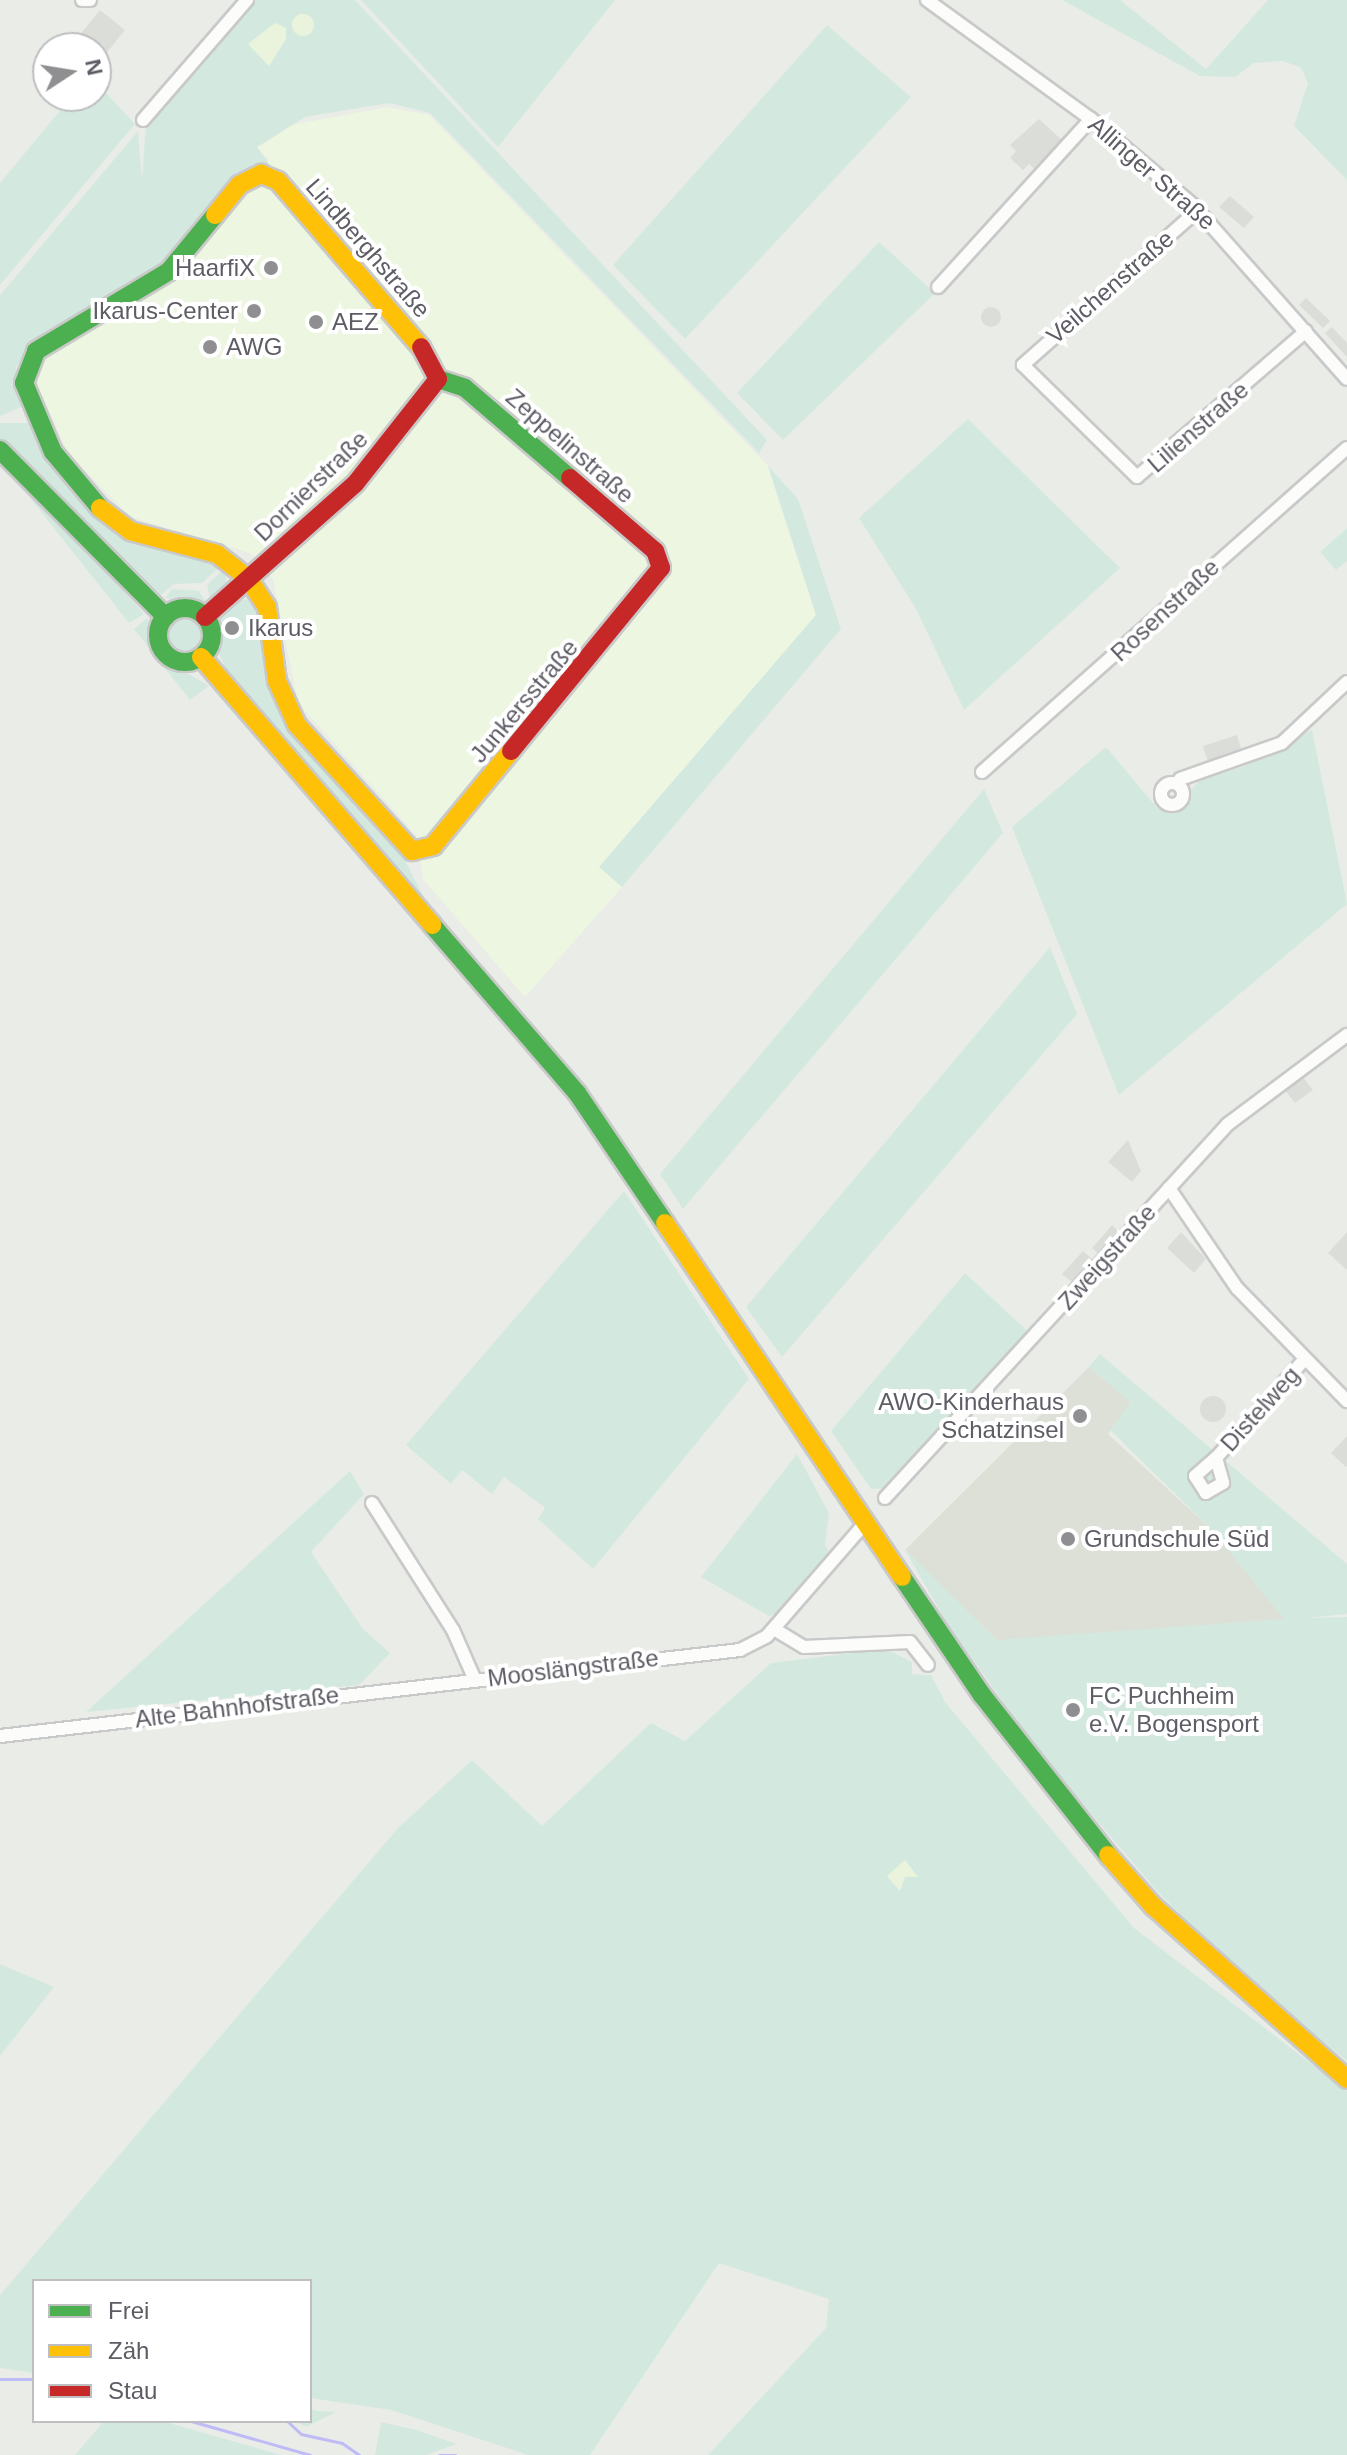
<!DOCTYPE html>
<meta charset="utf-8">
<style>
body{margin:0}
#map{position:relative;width:1347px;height:2455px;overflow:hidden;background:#eaede7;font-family:Helvetica,sans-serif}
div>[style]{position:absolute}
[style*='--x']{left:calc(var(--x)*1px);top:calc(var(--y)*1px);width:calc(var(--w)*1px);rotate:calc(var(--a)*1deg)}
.commercial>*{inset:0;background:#edf6e0}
.industrial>*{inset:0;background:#dbded8}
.round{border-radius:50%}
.education>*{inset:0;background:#dce0d7}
.green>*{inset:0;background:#d3e9e0}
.sand>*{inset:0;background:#eaf4dd}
.stream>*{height:3px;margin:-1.5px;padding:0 1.5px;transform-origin:1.5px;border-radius:1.5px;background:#bfbbf7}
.roads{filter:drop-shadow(2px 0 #c9c9c9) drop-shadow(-2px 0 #c9c9c9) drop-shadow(0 2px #c9c9c9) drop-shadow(0 -2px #c9c9c9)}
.street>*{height:12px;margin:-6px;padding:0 6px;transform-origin:6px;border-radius:6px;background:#fcfcfb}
.street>.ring{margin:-6px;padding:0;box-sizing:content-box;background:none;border:12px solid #fcfcfb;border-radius:50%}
.fast>*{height:18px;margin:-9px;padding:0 9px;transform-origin:9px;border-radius:9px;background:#4caf50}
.fast>.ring{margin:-9px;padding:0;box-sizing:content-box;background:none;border:18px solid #4caf50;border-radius:50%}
.slow>*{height:18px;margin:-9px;padding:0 9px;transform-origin:9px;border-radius:9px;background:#ffc107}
.jam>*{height:18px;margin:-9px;padding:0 9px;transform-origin:9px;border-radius:9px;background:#c62828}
.dots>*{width:22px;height:22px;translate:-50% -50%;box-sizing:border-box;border:4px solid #fff;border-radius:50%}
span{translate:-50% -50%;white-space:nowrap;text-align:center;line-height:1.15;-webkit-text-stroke:8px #fff;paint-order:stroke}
.street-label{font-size:24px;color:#5e5c65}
.poi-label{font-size:24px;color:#5e5c65}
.right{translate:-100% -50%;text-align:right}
.left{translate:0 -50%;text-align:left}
.legend{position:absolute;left:32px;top:2279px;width:280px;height:144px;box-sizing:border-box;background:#fff;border:2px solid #bfbec1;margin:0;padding:10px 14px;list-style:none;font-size:24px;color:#5e5c65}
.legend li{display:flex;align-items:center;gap:16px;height:40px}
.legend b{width:40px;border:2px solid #bfbec1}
.north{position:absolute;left:32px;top:32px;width:80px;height:80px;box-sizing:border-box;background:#fff;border:2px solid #bfbec1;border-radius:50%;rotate:78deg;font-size:22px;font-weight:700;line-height:32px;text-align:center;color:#5e5c65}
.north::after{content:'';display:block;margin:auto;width:28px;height:36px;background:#8f8f92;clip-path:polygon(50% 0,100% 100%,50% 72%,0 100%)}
</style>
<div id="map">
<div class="commercial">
<i style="clip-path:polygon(387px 107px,429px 115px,768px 466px,816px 615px,600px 866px,622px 887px,525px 997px,423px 879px,416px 835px,298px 703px,273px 579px,250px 553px,131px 517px,69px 455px,35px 380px,44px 360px,181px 273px,257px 183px,269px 159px,257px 148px,292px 125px)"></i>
</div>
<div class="industrial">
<i style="clip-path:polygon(100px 10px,125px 30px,96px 66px,96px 48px,69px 48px)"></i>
<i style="clip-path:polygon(1039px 119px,1063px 141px,1036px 170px,1029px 164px,1023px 170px,1010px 158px,1016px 151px,1010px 145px)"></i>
<i style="clip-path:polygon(1230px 196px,1254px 217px,1244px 228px,1219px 207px)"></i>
<i style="clip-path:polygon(1306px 298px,1330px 321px,1323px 328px,1299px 305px)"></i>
<i class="round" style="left:981px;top:307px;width:20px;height:20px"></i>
<i style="clip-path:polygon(1332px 327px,1347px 343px,1347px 357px,1325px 333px)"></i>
<i style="clip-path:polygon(1237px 735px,1242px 752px,1208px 762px,1203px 746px)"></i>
<i style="clip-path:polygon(1302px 1076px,1313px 1090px,1295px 1103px,1284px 1089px)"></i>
<i style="clip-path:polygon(1128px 1140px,1141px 1171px,1132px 1182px,1108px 1162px)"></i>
<i style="clip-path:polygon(1112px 1225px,1119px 1232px,1100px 1255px,1092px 1248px)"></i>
<i style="clip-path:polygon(1181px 1232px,1206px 1259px,1194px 1273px,1167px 1248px)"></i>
<i style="clip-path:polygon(1347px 1232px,1347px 1270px,1328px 1253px)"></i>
<i style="clip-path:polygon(1083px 1251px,1094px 1261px,1074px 1284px,1062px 1274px)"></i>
<i class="round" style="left:1200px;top:1396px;width:26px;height:26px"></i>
<i style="clip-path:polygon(1347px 1436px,1347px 1466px,1346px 1467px,1331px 1453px)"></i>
</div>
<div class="education">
<i style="clip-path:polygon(1089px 1367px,1131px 1402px,1108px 1434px,1210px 1528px,1285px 1619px,997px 1641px,905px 1550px)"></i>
</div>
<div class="green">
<i style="clip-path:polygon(256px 0,355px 0,767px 440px,759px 453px,430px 113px,389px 103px,305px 117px,257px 147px,269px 164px,240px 175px,159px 270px,32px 344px,16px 368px,24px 406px,0 416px,0 295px,138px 131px,142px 180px,146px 123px)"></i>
<i style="clip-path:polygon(361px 0,615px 0,498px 147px)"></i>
<i style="clip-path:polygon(1062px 0,1120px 0,1206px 69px,1268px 0,1347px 0,1347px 180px,1294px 126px,1308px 83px,1301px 68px,1283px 61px,1254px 63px,1235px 77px,1200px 76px)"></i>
<i style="clip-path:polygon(827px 25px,911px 97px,685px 339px,613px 265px)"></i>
<i style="clip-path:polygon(96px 82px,135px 124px,0 285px,0 183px,72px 96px,96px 96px)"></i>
<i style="clip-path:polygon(879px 242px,935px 293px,783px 440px,737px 393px)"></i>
<i style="clip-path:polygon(968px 419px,1120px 568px,964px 710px,916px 609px,859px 518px)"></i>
<i style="clip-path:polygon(0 423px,32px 423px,60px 474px,94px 510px,222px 565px,202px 583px,174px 584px,161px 595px,0 442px)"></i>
<i style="clip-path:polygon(0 460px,70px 531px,144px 614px,129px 623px)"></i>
<i style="clip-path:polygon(768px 466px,798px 499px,841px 629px,622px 887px,599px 867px,816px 615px)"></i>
<i style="clip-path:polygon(1347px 528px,1347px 561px,1336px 570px,1320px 552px)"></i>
<i style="clip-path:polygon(225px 568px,227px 585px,210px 599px,207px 585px)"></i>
<i style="clip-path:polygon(172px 589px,199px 591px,206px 602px,165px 598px)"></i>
<i style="clip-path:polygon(246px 599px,260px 609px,270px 677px,402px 854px,430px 910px,231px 679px,218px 652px,218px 622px,231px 603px)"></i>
<i class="round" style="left:167px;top:616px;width:38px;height:38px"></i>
<i style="clip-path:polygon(147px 618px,167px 661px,209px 686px,190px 700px,134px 629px)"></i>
<i style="clip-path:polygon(1312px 730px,1347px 904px,1119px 1095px,1012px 827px,1106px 747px,1158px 809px,1172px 811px,1201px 779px,1245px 766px)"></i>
<i style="clip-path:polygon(984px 789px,1003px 833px,683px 1209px,660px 1174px)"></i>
<i style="clip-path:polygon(1050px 947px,1077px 1014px,782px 1357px,746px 1307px)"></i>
<i style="clip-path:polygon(624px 1191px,749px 1379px,593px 1569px,538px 1519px,545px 1508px,504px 1477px,492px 1494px,462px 1470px,451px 1484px,406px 1445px)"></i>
<i style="clip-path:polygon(965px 1273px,1038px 1341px,898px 1488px,871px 1489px,831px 1431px)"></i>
<i style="clip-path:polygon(1100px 1354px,1347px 1564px,1347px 1614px,1307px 1618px,1347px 1617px,1347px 2061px,1250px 1983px,1157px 1891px,1041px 1755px,948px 1625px,905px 1550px,997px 1640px,1284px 1619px,1210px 1528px,1110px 1430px,1131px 1402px,1089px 1367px)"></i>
<i style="clip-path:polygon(797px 1454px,829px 1513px,825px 1545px,831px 1555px,782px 1611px,769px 1616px,701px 1577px)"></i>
<i style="clip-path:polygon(350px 1471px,364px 1494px,311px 1552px,363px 1629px,390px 1653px,359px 1685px,86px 1712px)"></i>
<i style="clip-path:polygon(886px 1649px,912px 1662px,912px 1674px,931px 1675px,945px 1702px,1134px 1928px,1347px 2091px,1347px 2455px,708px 2455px,826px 2328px,829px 2299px,719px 2263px,590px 2455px,528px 2455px,391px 2410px,310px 2398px,310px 2281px,34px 2281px,34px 2373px,0 2368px,0 2295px,398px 1828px,472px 1760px,542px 1826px,651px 1723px,685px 1741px,771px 1663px)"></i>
<i style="clip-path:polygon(0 1964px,54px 1987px,0 2056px)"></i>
<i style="clip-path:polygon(310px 2409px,318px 2411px,336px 2412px,306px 2427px,295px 2421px,310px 2421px)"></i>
<i style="clip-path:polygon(104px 2421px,162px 2421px,281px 2455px,75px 2455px)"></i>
<i style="clip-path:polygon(381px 2422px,417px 2430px,456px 2444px,427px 2455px,375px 2455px)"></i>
</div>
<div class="sand">
<i class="round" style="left:292px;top:14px;width:22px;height:22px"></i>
<i style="clip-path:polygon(275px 23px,286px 28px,286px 39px,269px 66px,248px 44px)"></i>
<i style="clip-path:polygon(905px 1860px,918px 1877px,905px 1877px,900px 1891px,887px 1876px)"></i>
</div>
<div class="stream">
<i style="--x:0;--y:2379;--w:34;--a:0"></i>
<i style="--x:191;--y:2421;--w:124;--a:15.9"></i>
<i style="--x:287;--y:2421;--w:19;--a:43"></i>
<i style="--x:301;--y:2434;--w:42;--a:12.4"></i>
<i style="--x:342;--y:2443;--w:21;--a:35"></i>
<i style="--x:439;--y:2455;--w:16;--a:0"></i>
</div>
<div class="roads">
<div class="street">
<i style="--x:82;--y:0;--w:8;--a:0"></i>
<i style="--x:927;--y:0;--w:203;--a:36"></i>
<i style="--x:1091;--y:119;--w:133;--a:40.1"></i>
<i style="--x:1193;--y:205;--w:232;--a:48.5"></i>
<i style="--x:143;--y:120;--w:159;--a:-49.1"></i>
<i style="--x:1198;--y:210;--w:234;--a:138.5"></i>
<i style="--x:1023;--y:365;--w:160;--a:44.5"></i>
<i style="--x:1137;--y:477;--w:223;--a:-40.8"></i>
<i style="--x:938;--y:287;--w:227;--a:-47.7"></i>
<i style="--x:982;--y:772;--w:488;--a:-41.6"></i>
<i style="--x:1180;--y:779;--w:108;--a:-19.4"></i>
<i style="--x:1282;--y:743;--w:89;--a:-43.2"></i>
<i class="ring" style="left:1161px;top:783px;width:10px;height:10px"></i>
<i style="--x:1169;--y:1188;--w:121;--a:55.8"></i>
<i style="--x:1237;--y:1288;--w:158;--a:45.8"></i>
<i style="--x:1216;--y:1458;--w:132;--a:-48.1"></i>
<i style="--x:1216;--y:1458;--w:26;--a:74"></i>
<i style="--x:1223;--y:1483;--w:20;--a:150"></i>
<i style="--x:1206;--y:1493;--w:20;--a:-123"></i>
<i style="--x:1195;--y:1476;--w:28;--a:-41"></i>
<i style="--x:885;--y:1498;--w:507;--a:-47.48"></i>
<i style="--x:1228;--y:1124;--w:149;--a:-36.8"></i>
<i style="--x:372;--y:1503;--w:151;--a:57.5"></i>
<i style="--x:453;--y:1630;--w:55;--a:66.3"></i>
<i style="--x:774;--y:1629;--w:35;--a:31"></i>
<i style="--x:804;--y:1647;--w:106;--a:-2.7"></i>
<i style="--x:910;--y:1642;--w:29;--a:52"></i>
<i style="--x:0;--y:1736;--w:745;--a:-6.63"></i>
<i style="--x:740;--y:1650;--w:30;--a:-27"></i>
<i style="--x:767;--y:1636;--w:151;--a:-49"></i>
</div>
<div class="fast">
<i style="--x:438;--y:379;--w:28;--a:18"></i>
<i style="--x:465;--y:388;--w:138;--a:40.6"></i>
<i style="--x:0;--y:450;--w:235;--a:45.2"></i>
<i style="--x:100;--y:508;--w:73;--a:-130"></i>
<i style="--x:53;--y:452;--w:75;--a:-112.8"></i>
<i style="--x:24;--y:383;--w:34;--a:-69"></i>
<i style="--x:36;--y:351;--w:155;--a:-31"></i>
<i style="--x:169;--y:271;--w:72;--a:-50.6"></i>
<i class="ring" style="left:158px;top:608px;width:36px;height:36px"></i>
<i style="--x:432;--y:925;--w:222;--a:49.2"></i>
<i style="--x:577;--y:1093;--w:157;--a:55.9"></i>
<i style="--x:902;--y:1577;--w:143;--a:55.9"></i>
<i style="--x:982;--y:1695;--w:204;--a:51.8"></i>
</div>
<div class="slow">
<i style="--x:215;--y:215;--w:38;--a:-51"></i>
<i style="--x:239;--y:185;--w:25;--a:-27"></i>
<i style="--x:261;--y:174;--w:18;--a:22"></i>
<i style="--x:278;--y:181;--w:219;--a:49.3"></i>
<i style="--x:100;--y:508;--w:38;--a:37"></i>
<i style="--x:130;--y:531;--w:90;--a:14.8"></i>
<i style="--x:217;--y:554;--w:39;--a:38"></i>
<i style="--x:248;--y:578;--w:35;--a:57"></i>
<i style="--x:267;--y:607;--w:75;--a:82.3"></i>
<i style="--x:277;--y:681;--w:48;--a:65.6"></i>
<i style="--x:297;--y:725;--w:171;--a:47.6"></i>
<i style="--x:412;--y:851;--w:22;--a:-13"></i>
<i style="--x:433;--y:846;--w:123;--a:-50.6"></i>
<i style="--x:201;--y:657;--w:354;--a:49.2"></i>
<i style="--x:665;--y:1223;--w:426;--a:56.2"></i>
<i style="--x:1108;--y:1855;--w:68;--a:48.6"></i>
<i style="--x:1153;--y:1906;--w:260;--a:41.7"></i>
</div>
<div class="jam">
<i style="--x:205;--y:617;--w:200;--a:-41.6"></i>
<i style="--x:355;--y:484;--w:134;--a:-51.7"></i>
<i style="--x:438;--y:379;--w:36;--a:-118"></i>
<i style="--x:511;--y:751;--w:237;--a:-50.7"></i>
<i style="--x:661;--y:568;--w:18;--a:-109"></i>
<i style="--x:655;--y:551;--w:112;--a:-139.3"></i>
</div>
</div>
<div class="dots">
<i style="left:271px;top:268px;background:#8f8f92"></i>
<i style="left:254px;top:311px;background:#8f8f92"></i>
<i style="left:316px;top:322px;background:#8f8f92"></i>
<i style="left:210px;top:347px;background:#8f8f92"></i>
<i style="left:232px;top:628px;background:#8f8f92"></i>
<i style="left:1080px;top:1416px;background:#8f8f92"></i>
<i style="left:1068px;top:1539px;background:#8f8f92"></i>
<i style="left:1073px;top:1710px;background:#8f8f92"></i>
</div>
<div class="street-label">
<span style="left:1152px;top:173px;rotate:41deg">Allinger Straße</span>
<span style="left:368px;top:248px;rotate:49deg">Lindberghstraße</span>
<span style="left:1110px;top:287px;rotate:-41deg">Veilchenstraße</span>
<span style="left:1198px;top:427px;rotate:-41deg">Lilienstraße</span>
<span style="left:570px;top:446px;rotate:41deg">Zeppelinstraße</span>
<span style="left:311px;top:486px;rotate:-44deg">Dornierstraße</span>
<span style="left:1165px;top:610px;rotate:-43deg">Rosenstraße</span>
<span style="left:524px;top:701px;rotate:-50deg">Junkersstraße</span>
<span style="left:1107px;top:1257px;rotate:-48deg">Zweigstraße</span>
<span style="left:1260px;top:1409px;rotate:-48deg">Distelweg</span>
<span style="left:573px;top:1668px;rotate:-7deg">Mooslängstraße</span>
<span style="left:237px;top:1707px;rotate:-7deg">Alte Bahnhofstraße</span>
</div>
<div class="poi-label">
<span class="right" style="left:255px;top:268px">HaarfiX</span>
<span class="right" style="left:238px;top:311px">Ikarus-Center</span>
<span class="left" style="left:332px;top:322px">AEZ</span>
<span class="left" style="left:226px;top:347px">AWG</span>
<span class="left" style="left:248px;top:628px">Ikarus</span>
<span class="right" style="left:1064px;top:1416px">AWO-Kinderhaus<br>Schatzinsel</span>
<span class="left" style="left:1084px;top:1539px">Grundschule Süd</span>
<span class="left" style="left:1089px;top:1710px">FC Puchheim<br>e.V. Bogensport</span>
</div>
<ul class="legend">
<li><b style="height:10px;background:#4caf50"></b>Frei</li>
<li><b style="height:10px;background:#ffc107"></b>Zäh</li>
<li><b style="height:10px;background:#c62828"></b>Stau</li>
</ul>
<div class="north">N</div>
</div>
